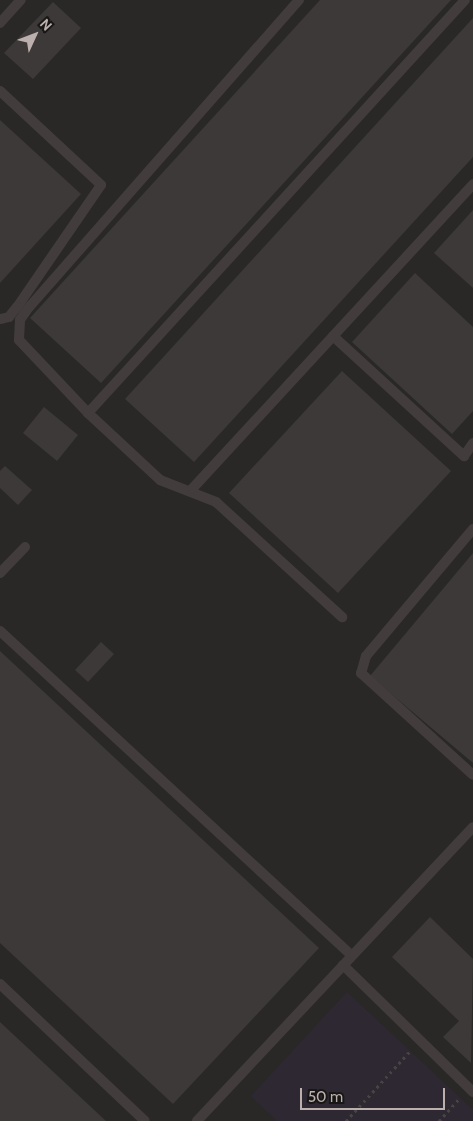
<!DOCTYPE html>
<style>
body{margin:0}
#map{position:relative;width:473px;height:1121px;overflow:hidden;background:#1d1c1b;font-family:Cabin,sans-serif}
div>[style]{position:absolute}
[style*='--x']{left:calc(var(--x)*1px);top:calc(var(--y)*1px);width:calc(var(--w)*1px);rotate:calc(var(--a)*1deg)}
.built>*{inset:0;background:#2a2827}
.green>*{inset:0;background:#2e2832}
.building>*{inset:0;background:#3c3938}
.path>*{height:3px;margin-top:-1.5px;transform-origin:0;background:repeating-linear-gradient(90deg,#494342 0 2.5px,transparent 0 6.5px)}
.service>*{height:10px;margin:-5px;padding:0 5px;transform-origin:5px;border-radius:5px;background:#423d3c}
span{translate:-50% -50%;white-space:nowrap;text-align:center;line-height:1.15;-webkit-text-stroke:4px #181715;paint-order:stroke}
.north{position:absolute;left:10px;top:10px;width:50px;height:50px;-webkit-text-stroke:4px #181715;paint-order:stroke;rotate:47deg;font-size:14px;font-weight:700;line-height:20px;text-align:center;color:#bbb0ae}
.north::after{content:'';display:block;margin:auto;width:18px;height:22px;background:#bbb0ae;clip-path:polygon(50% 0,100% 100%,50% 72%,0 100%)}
.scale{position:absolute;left:300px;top:1088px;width:145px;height:22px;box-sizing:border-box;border:2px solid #bbb0ae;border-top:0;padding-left:6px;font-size:15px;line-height:18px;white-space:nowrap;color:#bbb0ae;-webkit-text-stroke:4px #181715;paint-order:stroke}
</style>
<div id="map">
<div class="built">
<i style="clip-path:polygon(0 0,473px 0,473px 1121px,0 1121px)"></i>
</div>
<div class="green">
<i style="clip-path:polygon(347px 992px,473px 1110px,473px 1121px,277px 1121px,251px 1096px)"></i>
</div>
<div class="building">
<i style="clip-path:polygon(320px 0,451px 0,101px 383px,30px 318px)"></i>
<i style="clip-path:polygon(53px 2px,81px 28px,33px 79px,4px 53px)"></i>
<i style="clip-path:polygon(473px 18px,473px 157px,194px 462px,125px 399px)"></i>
<i style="clip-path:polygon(0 120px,81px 194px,0 283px)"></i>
<i style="clip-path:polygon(473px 210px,473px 288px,434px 253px)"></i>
<i style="clip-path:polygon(415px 273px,473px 327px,473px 411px,452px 434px,352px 342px)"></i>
<i style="clip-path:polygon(342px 371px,451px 471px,338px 593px,229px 493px)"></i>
<i style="clip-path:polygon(44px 407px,78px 435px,57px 461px,23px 433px)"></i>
<i style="clip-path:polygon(5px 466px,32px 490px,18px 505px,0 488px,0 471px)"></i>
<i style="clip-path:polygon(473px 553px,473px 763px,370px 676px)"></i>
<i style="clip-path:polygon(101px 642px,114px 654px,88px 682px,75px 670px)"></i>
<i style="clip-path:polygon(0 651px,319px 948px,173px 1104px,0 943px)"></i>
<i style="clip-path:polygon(430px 917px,473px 959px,471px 1063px,443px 1037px,459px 1021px,392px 957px)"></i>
<i style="clip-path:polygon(0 1022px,106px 1121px,0 1121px)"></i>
</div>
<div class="path">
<i style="--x:346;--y:1121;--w:96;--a:-47.5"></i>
<i style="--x:439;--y:1121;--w:31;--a:-48"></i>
</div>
<div class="service">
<i style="--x:299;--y:0;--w:409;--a:131.3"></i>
<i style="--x:29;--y:307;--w:16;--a:125"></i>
<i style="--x:20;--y:320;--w:20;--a:93"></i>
<i style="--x:19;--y:340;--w:100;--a:46.6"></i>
<i style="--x:88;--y:413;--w:98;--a:42.9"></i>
<i style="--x:160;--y:480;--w:60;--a:21.4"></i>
<i style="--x:216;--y:502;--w:171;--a:42.4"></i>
<i style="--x:0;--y:23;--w:31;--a:-48"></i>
<i style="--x:0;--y:91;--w:138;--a:42.9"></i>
<i style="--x:101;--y:185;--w:148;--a:124.5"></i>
<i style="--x:17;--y:307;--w:13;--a:129"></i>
<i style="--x:9;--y:317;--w:9;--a:167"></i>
<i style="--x:333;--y:336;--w:178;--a:42.5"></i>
<i style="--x:464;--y:456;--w:16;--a:-55"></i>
<i style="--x:88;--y:413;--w:559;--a:-47.61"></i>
<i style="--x:192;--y:489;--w:415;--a:-47.3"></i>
<i style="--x:473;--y:529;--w:166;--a:130.1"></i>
<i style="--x:366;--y:656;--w:18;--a:106"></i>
<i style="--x:361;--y:673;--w:151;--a:42.3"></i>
<i style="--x:0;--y:573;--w:36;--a:-46"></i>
<i style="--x:0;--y:631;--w:478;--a:42.7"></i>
<i style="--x:343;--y:965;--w:182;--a:44.3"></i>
<i style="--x:0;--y:984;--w:199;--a:43.4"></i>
<i style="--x:197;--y:1121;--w:403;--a:-46.8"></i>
</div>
<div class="north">N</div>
<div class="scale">50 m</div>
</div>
